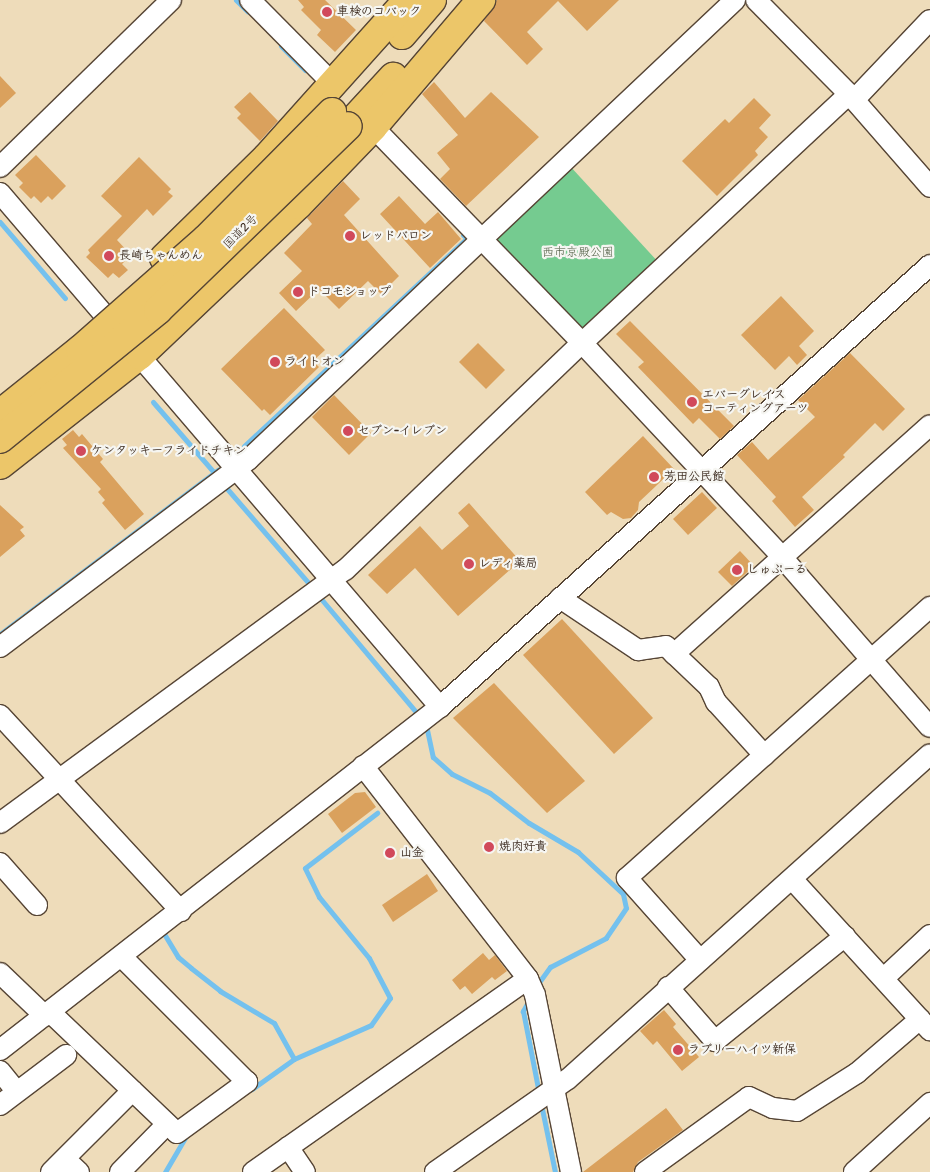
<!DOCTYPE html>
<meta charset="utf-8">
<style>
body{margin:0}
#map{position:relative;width:930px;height:1172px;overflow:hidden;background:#eedcba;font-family:Pangolin,"Klee One",sans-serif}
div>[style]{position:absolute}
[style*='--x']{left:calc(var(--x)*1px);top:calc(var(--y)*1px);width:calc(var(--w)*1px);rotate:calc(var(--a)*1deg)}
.green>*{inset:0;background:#75cb90}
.stream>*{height:5px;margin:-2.5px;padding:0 2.5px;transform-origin:2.5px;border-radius:2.5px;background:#74c1ee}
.building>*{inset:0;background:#daa15d}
.roads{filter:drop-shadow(1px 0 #564535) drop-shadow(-1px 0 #564535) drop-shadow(0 1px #564535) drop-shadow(0 -1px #564535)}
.minor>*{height:20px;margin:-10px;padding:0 10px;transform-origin:10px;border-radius:10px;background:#fff}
.highway>*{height:28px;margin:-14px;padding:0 14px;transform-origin:14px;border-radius:14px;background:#ecc669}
.bridges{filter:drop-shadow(1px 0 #564535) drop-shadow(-1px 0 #564535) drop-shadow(0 1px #564535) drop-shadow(0 -1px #564535)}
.highway-bridge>*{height:28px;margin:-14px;padding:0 14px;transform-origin:14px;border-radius:14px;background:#ecc669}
.dots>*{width:14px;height:14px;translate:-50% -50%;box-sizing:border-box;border:2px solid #f6f6f2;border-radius:50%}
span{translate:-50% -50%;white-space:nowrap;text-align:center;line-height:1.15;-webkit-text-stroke:4.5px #f6f6f2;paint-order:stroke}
.poi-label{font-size:12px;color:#3b2a1e;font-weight:700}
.left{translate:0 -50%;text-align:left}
.street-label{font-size:12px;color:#3b2a1e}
.park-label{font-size:12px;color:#4c5a40}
</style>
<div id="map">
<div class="green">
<i style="clip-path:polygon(569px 165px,660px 264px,588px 331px,577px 330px,491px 237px)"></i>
</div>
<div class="stream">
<i style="--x:236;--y:0;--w:16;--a:45"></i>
<i style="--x:281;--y:46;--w:34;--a:45"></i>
<i style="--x:0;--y:222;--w:100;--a:49.5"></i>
<i style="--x:153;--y:402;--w:99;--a:49.1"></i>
<i style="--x:244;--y:446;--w:305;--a:-43"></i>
<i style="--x:467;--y:238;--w:5;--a:-143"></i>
<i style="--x:223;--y:484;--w:136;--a:49.2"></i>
<i style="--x:317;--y:594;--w:162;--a:50"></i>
<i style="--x:0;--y:634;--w:273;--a:-37"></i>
<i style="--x:426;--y:725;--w:33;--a:78"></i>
<i style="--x:433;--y:757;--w:25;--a:42"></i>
<i style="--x:452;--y:774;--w:42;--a:26.6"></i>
<i style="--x:490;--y:793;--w:49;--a:37.6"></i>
<i style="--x:529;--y:823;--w:57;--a:30.6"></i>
<i style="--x:578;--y:852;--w:62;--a:43"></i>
<i style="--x:623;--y:894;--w:14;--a:78"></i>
<i style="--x:626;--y:908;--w:36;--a:124"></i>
<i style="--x:606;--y:938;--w:63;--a:152.6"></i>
<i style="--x:550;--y:967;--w:24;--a:126"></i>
<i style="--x:163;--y:932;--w:29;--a:59"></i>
<i style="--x:178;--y:957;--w:17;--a:40"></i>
<i style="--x:191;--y:968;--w:37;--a:38"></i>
<i style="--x:220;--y:991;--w:63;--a:30.7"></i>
<i style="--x:274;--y:1023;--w:41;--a:60.9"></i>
<i style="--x:294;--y:1059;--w:52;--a:144.5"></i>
<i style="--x:529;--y:1000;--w:13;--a:119"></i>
<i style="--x:523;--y:1011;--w:84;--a:79"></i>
<i style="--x:294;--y:1059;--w:84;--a:-23.8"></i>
<i style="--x:371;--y:1025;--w:33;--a:-55"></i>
<i style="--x:390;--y:998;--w:45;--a:-117.7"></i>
<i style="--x:369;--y:958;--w:79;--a:-129.3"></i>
<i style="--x:319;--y:897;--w:32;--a:-116"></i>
<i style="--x:305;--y:868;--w:91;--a:-37.4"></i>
<i style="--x:541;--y:1104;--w:69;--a:78.4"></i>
<i style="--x:165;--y:1172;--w:42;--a:-59.7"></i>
</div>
<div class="building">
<i style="clip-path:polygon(298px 0,325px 0,356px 30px,335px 52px,317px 35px,321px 30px,301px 10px,304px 7px)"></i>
<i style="clip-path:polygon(497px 0,619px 0,587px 31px,558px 1px,527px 32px,543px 49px,527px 65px,484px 21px)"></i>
<i style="clip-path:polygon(0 76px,16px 93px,0 108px)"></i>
<i style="clip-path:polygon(434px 82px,465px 118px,491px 92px,539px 137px,466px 206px,440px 179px,450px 169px,437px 153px,458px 135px,422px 94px)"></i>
<i style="clip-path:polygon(250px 92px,278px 121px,260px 141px,237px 118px,241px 114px,234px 107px)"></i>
<i style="clip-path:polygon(754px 98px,771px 115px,759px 128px,768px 137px,755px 151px,758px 155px,717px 196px,682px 161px,725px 119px,729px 123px)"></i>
<i style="clip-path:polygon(36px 155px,66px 186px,52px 200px,48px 196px,41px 203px,34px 196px,31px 199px,19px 187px,23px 183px,15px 175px)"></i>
<i style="clip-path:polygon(139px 157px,171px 189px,168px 192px,173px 196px,153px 216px,147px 209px,117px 240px,131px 255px,122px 264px,128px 270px,119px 278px,113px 273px,108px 278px,86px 257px,90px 253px,88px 250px,122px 216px,101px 196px)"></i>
<i style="clip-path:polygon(343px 181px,360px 199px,344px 215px,399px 276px,381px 294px,368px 281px,339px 309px,319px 289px,296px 311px,279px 293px,302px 271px,284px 253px,312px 224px,307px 218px)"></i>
<i style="clip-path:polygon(399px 196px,425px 224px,438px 212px,461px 239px,430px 268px,380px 214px)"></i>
<i style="clip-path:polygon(781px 296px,814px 331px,799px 346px,807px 355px,797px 365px,789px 356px,775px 370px,741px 335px)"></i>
<i style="clip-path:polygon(284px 308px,325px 350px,313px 361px,319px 367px,270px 415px,264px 409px,262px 411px,221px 369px)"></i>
<i style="clip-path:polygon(630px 321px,734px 426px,720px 439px,699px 418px,693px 424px,638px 367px,644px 362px,616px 334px)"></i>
<i style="clip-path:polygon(478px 343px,505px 370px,486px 389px,459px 362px)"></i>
<i style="clip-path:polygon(850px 353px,905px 409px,883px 431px,875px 423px,843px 455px,845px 457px,802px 497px,814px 510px,795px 527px,772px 501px,776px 497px,737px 455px,752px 442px,768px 460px,815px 417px,798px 400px)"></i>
<i style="clip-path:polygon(334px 395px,371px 433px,349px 455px,312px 417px)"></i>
<i style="clip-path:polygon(73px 430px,79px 437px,82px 434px,103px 459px,100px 462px,144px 514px,125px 530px,102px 503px,105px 500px,98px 492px,101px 489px,63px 448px,67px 445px,62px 439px)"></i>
<i style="clip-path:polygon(643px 436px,674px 469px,639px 502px,638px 510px,631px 518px,623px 519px,611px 512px,607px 515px,585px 492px)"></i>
<i style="clip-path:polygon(702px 492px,717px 508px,688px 535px,673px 519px)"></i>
<i style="clip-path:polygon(469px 503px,520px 561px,458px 616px,415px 568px,387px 594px,368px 575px,420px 526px,442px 550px,469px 526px,458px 513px)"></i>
<i style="clip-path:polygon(0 505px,24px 527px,20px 530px,25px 536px,0 557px)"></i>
<i style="clip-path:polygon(740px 551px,754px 566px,732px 586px,718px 572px)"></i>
<i style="clip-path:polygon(562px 619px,653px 718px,614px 754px,523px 655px)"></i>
<i style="clip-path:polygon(494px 683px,585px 781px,547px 813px,453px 718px)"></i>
<i style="clip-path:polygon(365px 792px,376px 807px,342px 833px,328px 814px,355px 793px)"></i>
<i style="clip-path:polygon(427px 874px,438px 891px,393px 922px,382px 905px)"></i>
<i style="clip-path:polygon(483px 953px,489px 960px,495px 955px,507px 971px,495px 980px,492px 977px,472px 994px,465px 986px,460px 990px,452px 980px)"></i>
<i style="clip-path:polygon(664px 1010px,676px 1024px,673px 1027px,699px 1057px,682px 1071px,657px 1041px,653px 1045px,640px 1031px)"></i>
<i style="clip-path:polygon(666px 1108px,683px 1130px,638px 1162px,633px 1172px,583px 1172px)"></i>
</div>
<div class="roads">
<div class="minor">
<i style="--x:250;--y:0;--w:120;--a:45.3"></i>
<i style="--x:756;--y:0;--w:132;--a:45.3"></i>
<i style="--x:849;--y:94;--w:123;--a:48.9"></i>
<i style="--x:854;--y:100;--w:110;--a:-46.5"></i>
<i style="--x:373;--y:127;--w:301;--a:45.9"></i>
<i style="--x:582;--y:343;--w:293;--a:46.9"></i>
<i style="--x:782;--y:557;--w:225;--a:49"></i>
<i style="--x:0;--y:167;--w:239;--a:-44.3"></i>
<i style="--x:0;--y:193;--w:677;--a:49.44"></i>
<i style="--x:560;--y:598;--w:94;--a:33.7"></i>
<i style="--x:638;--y:650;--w:28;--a:-8"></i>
<i style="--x:666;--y:646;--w:59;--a:43.6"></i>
<i style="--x:709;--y:687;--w:17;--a:65"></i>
<i style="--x:716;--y:702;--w:72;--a:47.8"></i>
<i style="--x:0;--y:647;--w:311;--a:-37"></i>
<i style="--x:248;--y:460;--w:670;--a:-43.37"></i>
<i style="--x:674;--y:654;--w:343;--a:-41.8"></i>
<i style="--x:0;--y:715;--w:267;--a:47.3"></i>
<i style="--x:363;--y:766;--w:269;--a:52.2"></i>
<i style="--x:528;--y:979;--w:17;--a:66"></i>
<i style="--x:535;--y:995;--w:181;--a:78.5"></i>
<i style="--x:0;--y:823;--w:428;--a:-36.3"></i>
<i style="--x:345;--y:570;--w:328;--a:-43.8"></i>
<i style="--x:582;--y:343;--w:365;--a:-43"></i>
<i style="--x:0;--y:863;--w:56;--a:48.6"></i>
<i style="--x:792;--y:879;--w:205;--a:47.6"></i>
<i style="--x:700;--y:960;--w:110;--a:-131.7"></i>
<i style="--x:627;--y:878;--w:407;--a:-41.8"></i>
<i style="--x:0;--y:973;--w:62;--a:43.7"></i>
<i style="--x:884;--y:978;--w:63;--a:-43.1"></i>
<i style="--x:668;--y:987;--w:72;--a:49"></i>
<i style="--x:715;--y:1041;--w:167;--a:-38.9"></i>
<i style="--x:50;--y:1012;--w:175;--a:43.6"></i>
<i style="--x:177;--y:1133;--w:87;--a:-36.1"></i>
<i style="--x:247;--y:1082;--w:177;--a:-135"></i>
<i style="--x:0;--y:1050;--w:558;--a:-37.94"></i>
<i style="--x:440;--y:707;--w:660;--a:-42.05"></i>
<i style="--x:0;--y:1071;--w:26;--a:51"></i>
<i style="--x:0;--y:1105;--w:83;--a:-37.1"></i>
<i style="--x:288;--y:1147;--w:30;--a:56"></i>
<i style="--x:65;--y:1159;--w:19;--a:43"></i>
<i style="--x:51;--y:1172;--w:115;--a:-45"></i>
<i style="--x:120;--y:1172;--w:67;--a:-45.6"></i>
<i style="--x:253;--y:1172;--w:336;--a:-35.1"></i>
<i style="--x:435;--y:1172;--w:162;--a:-35"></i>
<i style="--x:568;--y:1079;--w:486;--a:-41.9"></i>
<i style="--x:645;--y:1172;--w:128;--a:-35.8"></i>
<i style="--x:749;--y:1097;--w:26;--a:25"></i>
<i style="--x:773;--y:1108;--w:24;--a:7"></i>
<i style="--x:797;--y:1111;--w:71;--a:-32.3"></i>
<i style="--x:857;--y:1073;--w:83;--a:-40.6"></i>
<i style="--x:854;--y:1172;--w:103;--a:-42.2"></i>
</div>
<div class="highway">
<i style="--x:402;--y:35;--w:46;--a:-49.4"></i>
<i style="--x:348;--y:126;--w:67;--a:-47.4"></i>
<i style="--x:164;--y:258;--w:144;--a:-44.4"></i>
<i style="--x:267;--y:157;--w:211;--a:-48.1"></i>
<i style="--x:0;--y:465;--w:178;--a:-38.2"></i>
<i style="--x:140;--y:355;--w:218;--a:-43.5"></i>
<i style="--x:298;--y:205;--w:108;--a:-46.1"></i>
<i style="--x:373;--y:127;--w:167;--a:-49.6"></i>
</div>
</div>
<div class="bridges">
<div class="highway-bridge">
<i style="--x:0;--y:414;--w:102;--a:-38.7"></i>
<i style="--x:80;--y:350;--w:168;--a:-41.4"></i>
<i style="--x:206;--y:239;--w:179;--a:-45.2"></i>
<i style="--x:0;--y:439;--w:204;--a:-39.2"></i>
<i style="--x:158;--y:310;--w:264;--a:-44.1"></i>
</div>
</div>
<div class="dots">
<i style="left:327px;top:12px;background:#d1495b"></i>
<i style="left:350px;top:236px;background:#d1495b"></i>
<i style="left:109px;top:256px;background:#d1495b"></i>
<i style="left:298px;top:292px;background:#d1495b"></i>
<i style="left:275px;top:362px;background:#d1495b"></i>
<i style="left:692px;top:402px;background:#d1495b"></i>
<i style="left:348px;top:431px;background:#d1495b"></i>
<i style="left:81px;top:451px;background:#d1495b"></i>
<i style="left:654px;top:477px;background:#d1495b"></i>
<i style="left:469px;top:564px;background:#d1495b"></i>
<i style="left:737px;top:570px;background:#d1495b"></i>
<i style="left:489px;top:847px;background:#d1495b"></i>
<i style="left:390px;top:853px;background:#d1495b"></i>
<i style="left:678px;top:1050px;background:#d1495b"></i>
</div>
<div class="poi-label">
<span class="left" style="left:337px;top:12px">車検のコバック</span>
<span class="left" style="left:360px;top:236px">レッドバロン</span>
<span class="left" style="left:119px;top:256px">長崎ちゃんめん</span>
<span class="left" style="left:308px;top:292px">ドコモショップ</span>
<span class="left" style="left:285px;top:362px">ライトオン</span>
<span class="left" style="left:702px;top:402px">エバーグレイス<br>コーティングアーツ</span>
<span class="left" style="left:358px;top:431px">セブン-イレブン</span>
<span class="left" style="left:91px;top:451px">ケンタッキーフライドチキン</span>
<span class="left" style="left:664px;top:477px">芳田公民館</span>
<span class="left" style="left:479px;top:564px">レディ薬局</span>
<span class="left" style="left:747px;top:570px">しゅぷーる</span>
<span class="left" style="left:499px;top:847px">焼肉好貴</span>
<span class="left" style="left:400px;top:853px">山金</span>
<span class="left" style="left:688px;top:1050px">ラブリーハイツ新保</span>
</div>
<div class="street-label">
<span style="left:241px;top:232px;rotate:-45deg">国道2号</span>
</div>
<div class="park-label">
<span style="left:578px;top:253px">西市京殿公園</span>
</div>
</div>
